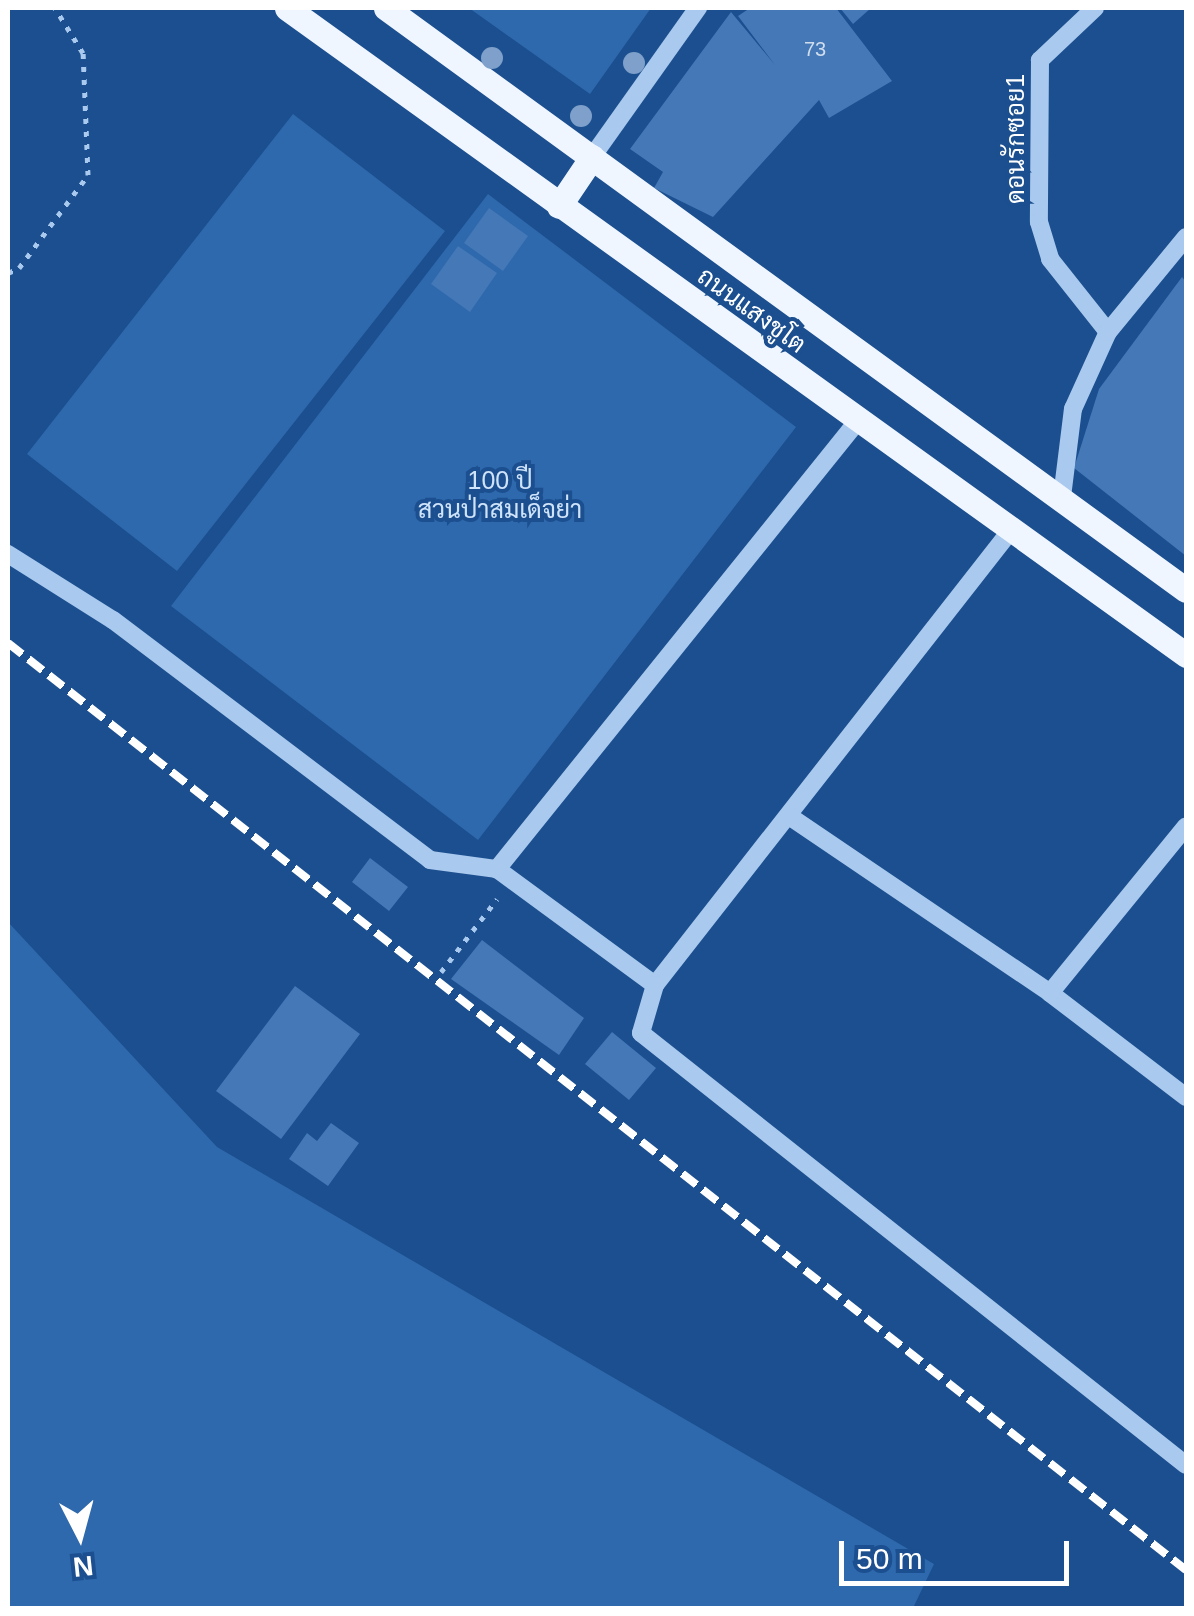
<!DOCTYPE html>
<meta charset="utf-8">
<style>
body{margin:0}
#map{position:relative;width:1194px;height:1616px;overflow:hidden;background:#1b4f8f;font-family:Arial,Sarabun,sans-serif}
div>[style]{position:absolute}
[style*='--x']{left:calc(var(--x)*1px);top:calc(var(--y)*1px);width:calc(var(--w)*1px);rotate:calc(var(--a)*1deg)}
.green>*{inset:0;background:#2e69ad}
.building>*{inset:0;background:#4478b7}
.path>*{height:5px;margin-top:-2.5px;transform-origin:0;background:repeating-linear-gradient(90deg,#a9c9ee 0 5px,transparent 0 13px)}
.minor>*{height:18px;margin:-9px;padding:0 9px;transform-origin:9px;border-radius:9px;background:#a9c9ee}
.major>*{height:25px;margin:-12.5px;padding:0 12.5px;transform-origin:12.5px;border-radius:12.5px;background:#f0f6ff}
.rail>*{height:8px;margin-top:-4px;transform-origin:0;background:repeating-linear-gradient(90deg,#fff 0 18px,transparent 0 26px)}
.trees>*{width:22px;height:22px;margin:-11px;border-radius:50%;background:#7ea0ca}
span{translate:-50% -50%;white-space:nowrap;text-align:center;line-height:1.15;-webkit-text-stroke:8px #1b4f8f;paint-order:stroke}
.number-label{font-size:20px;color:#d0dded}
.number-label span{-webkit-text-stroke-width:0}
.street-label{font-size:25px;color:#fff}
.park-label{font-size:25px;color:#cfe3fa}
.frame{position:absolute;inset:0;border:10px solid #fff;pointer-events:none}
.north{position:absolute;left:30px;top:1486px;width:100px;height:100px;-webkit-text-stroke:8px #1b4f8f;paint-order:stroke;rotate:174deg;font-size:28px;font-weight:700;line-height:40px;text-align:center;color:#fff}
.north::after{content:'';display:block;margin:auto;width:35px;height:45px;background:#fff;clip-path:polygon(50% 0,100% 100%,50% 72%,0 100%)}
.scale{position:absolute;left:839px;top:1541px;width:230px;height:45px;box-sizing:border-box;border:5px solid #fff;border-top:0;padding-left:12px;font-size:30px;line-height:35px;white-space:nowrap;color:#fff;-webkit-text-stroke:8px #1b4f8f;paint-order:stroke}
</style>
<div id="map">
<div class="green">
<i style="clip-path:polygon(469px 8px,651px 8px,590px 94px)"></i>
<i style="clip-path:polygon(293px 114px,445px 231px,177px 571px,27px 454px)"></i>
<i style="clip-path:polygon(488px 194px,796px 427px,478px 840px,171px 606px)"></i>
<i style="clip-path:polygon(8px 922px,217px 1147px,934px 1564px,913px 1608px,8px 1608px)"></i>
</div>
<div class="building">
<i style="clip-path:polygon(750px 8px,836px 8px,892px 81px,829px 118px,819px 100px,713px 217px,654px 188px,663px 172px,630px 149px,731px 12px,775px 65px,738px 16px)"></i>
<i style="clip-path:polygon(840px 8px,871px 8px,853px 24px)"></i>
<i style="clip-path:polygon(489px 208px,528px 236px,503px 271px,464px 243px)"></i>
<i style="clip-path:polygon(458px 246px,497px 273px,470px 312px,431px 284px)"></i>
<i style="clip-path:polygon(1182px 277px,1186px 282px,1186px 556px,1074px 468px,1099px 389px)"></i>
<i style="clip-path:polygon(370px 858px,408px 887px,389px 911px,352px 882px)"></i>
<i style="clip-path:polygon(482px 940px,584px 1018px,559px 1055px,451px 979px)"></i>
<i style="clip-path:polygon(295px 986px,360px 1034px,281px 1139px,216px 1091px)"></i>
<i style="clip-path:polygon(612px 1032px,656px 1068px,629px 1100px,585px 1064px)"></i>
<i style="clip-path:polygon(331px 1123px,359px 1143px,328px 1186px,289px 1159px,307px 1133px,317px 1141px)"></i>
</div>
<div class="path">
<i style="--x:8;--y:273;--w:12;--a:-24"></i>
<i style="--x:19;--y:268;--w:116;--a:-53.4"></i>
<i style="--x:88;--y:175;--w:122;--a:-92.3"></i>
<i style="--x:83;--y:53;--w:53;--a:-121.9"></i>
<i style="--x:441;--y:972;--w:92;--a:-52.5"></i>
</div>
<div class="minor">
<i style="--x:1095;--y:8;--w:76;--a:136.6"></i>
<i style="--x:1040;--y:60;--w:162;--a:90.4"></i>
<i style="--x:1039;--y:222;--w:39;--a:73"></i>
<i style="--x:1050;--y:259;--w:93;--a:51.5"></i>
<i style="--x:592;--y:157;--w:183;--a:-54.6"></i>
<i style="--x:856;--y:423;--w:573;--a:128.83"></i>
<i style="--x:497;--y:869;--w:196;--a:36.3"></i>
<i style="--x:655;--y:985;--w:578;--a:-51.96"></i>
<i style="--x:1062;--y:497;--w:89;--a:-82.9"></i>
<i style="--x:1073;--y:409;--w:85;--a:-65.6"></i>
<i style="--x:1108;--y:332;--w:123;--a:-50.6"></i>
<i style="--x:8;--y:554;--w:124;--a:32.2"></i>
<i style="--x:113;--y:620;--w:398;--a:37.1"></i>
<i style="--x:430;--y:860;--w:68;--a:7.7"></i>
<i style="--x:789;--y:816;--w:315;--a:34.1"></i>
<i style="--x:1050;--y:993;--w:171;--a:37.4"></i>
<i style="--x:655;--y:985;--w:50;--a:106.3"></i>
<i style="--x:641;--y:1033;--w:695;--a:38.4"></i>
<i style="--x:1050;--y:993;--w:215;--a:-50.8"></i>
</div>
<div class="major">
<i style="--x:287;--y:8;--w:1108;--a:35.74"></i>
<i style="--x:386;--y:8;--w:989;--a:36.04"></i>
<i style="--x:559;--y:206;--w:59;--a:-56"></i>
</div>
<div class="rail">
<i style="--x:8;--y:643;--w:1499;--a:38.2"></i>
</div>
<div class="trees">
<i style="left:492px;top:58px"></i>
<i style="left:634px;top:63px"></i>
<i style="left:581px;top:116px"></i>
</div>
<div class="number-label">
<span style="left:815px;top:49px">73</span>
</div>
<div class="street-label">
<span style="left:1015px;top:139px;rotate:-90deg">ดอนรักซอย1</span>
<span style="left:752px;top:310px;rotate:36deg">ถนนแสงชูโต</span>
</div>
<div class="park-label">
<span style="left:500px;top:495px">100 ปี<br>สวนป่าสมเด็จย่า</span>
</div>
<div class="frame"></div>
<div class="north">N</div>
<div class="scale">50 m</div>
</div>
